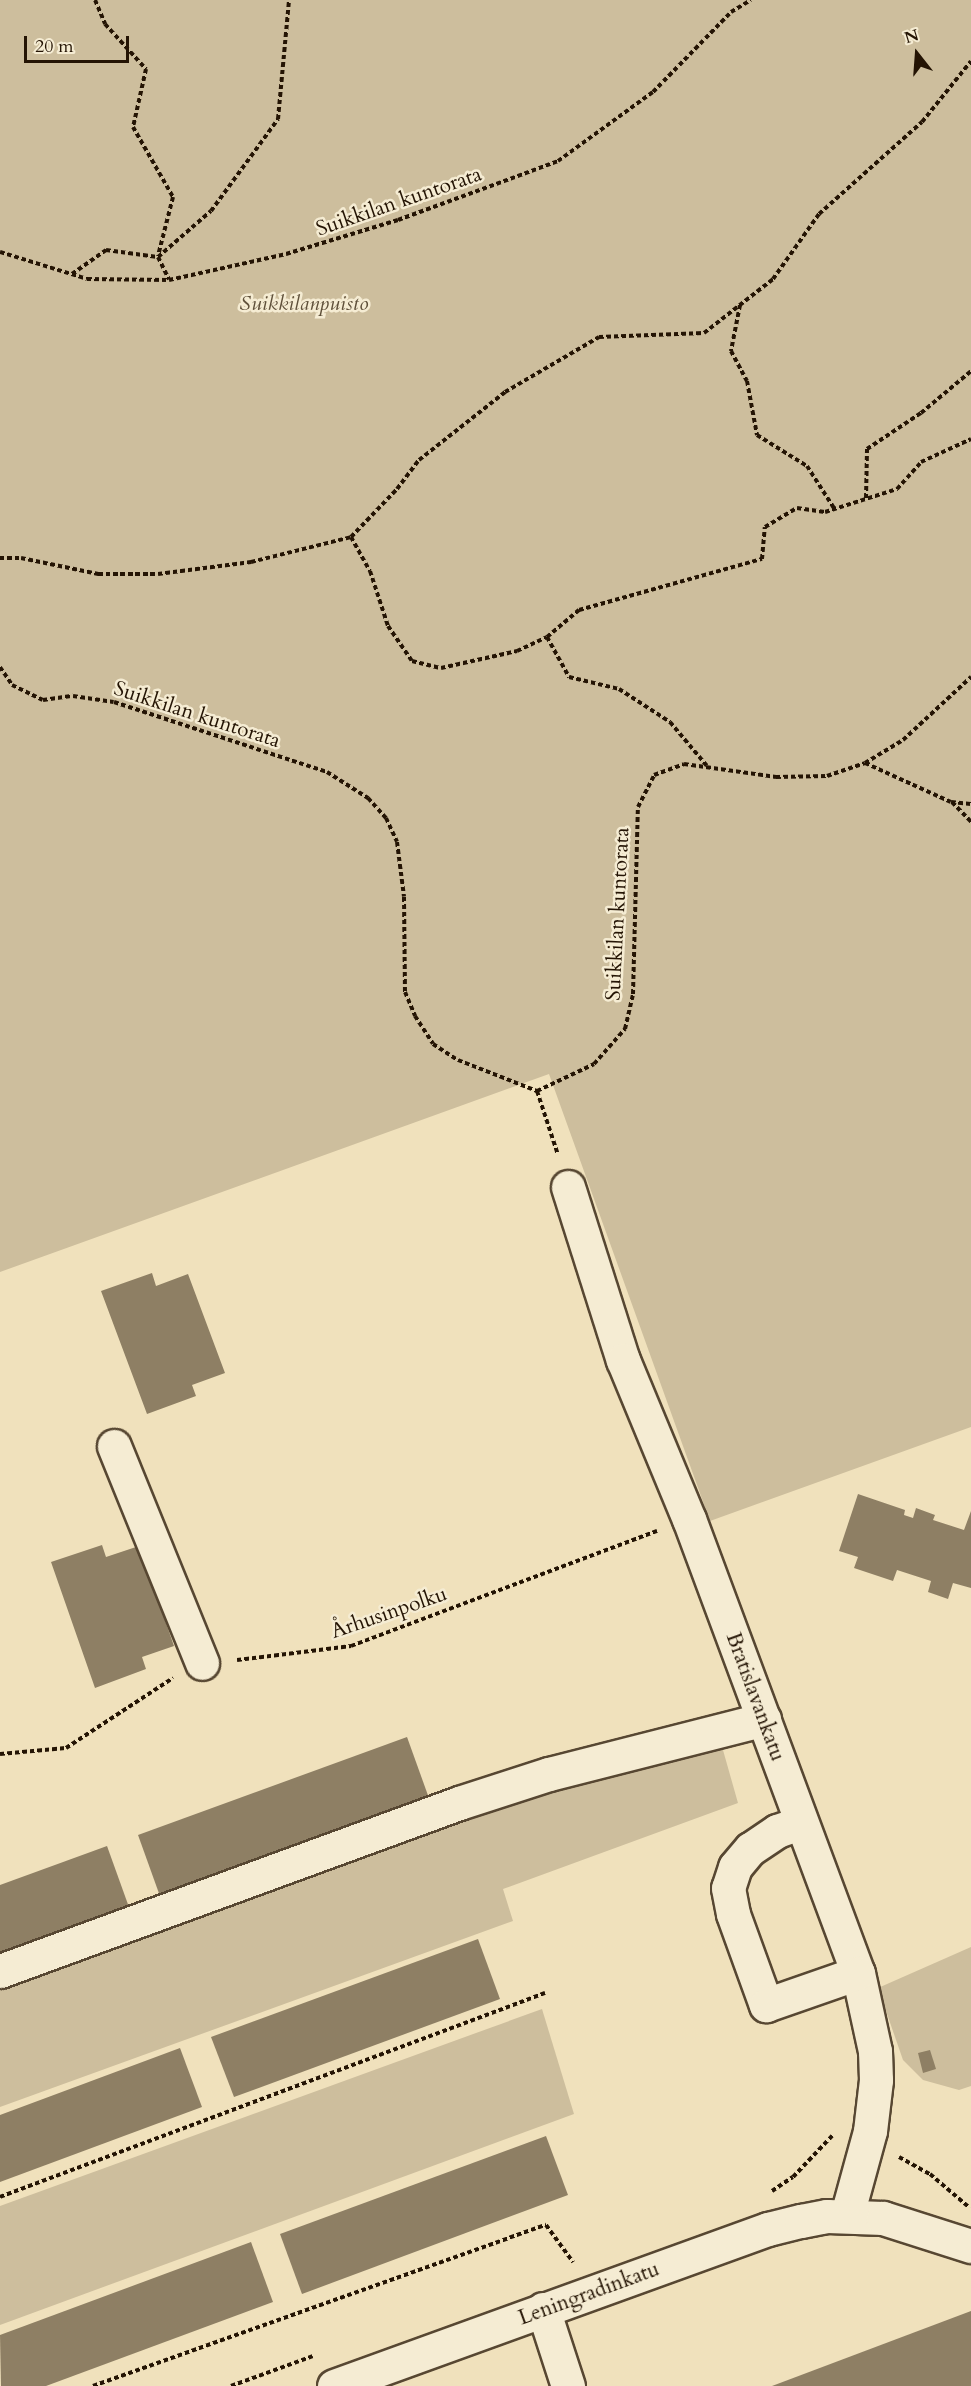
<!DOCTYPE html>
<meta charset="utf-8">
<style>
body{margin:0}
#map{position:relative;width:971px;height:2386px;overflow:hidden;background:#f0e1bc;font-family:Cardo,serif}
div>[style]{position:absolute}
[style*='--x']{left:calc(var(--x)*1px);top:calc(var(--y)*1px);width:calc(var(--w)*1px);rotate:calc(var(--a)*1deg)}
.green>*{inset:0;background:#cdbe9d}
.building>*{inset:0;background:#8e7f64}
.path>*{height:4px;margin-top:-2px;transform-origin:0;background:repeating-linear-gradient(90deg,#241404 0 4.5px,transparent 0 7.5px)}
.roads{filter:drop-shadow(2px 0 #574732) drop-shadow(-2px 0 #574732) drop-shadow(0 2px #574732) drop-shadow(0 -2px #574732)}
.minor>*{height:33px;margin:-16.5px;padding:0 16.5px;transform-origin:16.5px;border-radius:16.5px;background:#f5ecd3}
span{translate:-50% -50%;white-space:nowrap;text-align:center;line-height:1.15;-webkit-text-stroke:5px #f5ecd3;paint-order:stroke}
.street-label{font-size:21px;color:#241404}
.park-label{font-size:21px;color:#5f503a;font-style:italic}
.north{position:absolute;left:887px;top:24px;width:60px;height:60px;-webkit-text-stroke:4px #f5ecd3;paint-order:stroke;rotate:343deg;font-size:16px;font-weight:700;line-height:24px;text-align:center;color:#241404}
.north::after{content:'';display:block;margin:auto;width:21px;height:27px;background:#241404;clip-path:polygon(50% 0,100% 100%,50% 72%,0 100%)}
.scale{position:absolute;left:24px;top:36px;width:105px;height:27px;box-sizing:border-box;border:3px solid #241404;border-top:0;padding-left:8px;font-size:18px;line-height:21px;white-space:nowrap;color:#241404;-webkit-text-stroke:4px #f5ecd3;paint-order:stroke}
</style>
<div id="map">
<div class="green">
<i style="clip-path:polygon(0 0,971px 0,971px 1427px,710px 1521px,549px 1074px,0 1272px)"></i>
<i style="clip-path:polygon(721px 1743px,738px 1803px,503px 1889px,513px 1921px,0 2107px,0 1981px,483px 1805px)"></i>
<i style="clip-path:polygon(971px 1947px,971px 2086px,959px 2090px,923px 2080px,903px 2060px,878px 1988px)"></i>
<i style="clip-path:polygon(542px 2009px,574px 2114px,0 2325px,0 2206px)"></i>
</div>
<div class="building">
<i style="clip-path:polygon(152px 1273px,156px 1286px,188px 1274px,225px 1373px,192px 1385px,196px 1396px,147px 1414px,101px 1291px)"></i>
<i style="clip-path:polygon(858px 1494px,905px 1510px,904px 1515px,913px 1518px,916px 1508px,935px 1515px,933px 1520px,964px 1530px,971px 1511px,971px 1588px,953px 1583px,948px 1599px,928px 1592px,931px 1581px,897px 1570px,893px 1581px,854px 1568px,858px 1557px,839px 1551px)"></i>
<i style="clip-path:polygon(102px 1545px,106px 1557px,139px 1546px,174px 1646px,142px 1657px,146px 1669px,95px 1688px,51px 1562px)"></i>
<i style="clip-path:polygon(407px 1737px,430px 1801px,161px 1899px,138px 1835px)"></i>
<i style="clip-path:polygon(107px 1846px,130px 1910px,0 1957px,0 1885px)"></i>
<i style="clip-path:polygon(478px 1939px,500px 1999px,234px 2097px,211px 2037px)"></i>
<i style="clip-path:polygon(180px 2048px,202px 2107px,0 2182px,0 2115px)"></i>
<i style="clip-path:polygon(930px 2050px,936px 2069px,923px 2073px,918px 2053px)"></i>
<i style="clip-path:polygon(546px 2136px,568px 2195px,302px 2294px,280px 2234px)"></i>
<i style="clip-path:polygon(251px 2242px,273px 2302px,46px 2386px,1px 2386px,0 2335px)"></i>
<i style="clip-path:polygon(971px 2311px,971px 2386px,772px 2386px)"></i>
</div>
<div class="path">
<i style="--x:95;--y:0;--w:26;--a:67"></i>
<i style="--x:105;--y:24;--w:61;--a:47.7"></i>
<i style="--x:146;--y:69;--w:59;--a:102.6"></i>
<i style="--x:133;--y:127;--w:81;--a:60.3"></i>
<i style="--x:173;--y:197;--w:61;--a:104.3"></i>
<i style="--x:0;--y:252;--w:91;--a:17.2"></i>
<i style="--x:87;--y:279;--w:82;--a:0.7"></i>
<i style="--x:169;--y:280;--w:120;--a:-12.5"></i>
<i style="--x:286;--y:254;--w:117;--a:-16.9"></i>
<i style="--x:398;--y:220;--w:171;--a:-20.2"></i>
<i style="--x:558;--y:161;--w:117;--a:-36"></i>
<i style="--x:653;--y:92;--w:112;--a:-45.7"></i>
<i style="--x:731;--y:12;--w:23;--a:-31"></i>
<i style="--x:158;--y:257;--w:70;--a:-41"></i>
<i style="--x:211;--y:211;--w:114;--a:-53.9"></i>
<i style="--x:278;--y:119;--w:120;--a:-84.7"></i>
<i style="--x:72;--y:274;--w:42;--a:-35.2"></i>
<i style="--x:106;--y:250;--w:52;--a:7.7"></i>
<i style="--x:158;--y:257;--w:25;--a:64"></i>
<i style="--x:740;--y:305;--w:47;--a:101.1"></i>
<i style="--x:731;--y:351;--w:34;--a:62"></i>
<i style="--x:747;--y:381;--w:55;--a:79.5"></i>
<i style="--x:757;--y:435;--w:59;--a:31.8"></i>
<i style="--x:807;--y:466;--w:50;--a:57.3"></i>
<i style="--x:866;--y:498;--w:49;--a:-88.8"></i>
<i style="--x:867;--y:449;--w:65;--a:-33.7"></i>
<i style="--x:921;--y:413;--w:65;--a:-40"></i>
<i style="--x:351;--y:537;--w:39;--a:61"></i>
<i style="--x:370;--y:571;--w:58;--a:71.9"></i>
<i style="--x:388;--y:626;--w:42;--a:55.6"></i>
<i style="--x:412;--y:661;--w:30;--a:14"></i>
<i style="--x:441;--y:668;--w:78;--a:-12.6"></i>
<i style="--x:517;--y:651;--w:33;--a:-25"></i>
<i style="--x:547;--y:637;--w:42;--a:-40.2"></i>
<i style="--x:579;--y:610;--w:190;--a:-15.6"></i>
<i style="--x:762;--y:559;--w:32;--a:-85"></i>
<i style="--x:765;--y:527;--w:37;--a:-31"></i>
<i style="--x:797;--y:508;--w:28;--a:8"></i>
<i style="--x:825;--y:512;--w:76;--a:-17.7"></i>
<i style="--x:897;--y:489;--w:36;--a:-48"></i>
<i style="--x:921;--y:462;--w:55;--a:-24.7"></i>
<i style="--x:0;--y:558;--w:21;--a:0"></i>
<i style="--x:21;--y:558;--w:79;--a:11.7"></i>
<i style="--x:98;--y:574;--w:60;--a:0"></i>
<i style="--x:158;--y:574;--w:94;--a:-7.4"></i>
<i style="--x:251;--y:562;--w:103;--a:-14"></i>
<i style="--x:351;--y:537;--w:66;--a:-46.2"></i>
<i style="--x:397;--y:489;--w:36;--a:-53"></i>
<i style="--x:419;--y:460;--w:110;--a:-38.3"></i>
<i style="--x:505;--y:392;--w:109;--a:-30.3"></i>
<i style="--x:599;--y:337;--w:105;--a:-2.2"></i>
<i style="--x:704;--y:333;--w:88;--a:-38"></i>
<i style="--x:773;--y:279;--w:80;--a:-54.7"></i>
<i style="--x:819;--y:214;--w:138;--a:-41.8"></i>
<i style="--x:922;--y:122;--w:78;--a:-51.2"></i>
<i style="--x:547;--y:637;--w:46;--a:61.2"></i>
<i style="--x:569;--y:677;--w:51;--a:13.5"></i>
<i style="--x:619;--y:689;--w:61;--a:32.9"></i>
<i style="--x:670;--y:722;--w:57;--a:49.9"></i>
<i style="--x:0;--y:667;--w:22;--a:56"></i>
<i style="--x:12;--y:685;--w:34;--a:26"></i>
<i style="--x:43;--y:700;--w:30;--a:-8"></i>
<i style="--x:73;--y:696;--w:41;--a:8.3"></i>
<i style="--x:114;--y:702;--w:224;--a:18.2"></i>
<i style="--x:327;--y:772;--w:49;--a:32.4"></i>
<i style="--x:368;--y:798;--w:27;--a:48"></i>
<i style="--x:386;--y:818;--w:26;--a:65"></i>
<i style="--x:397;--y:842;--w:55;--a:82.7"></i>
<i style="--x:404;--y:897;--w:95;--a:89.4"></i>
<i style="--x:405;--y:992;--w:26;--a:67"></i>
<i style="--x:415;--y:1016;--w:33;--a:57"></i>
<i style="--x:433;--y:1044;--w:30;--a:33"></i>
<i style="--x:458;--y:1060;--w:85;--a:21.4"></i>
<i style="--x:537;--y:1091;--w:63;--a:-25.3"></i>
<i style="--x:594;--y:1064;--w:47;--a:-48.5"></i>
<i style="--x:625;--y:1029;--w:36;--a:-77"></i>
<i style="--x:633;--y:994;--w:187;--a:-88.5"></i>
<i style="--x:638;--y:807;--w:36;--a:-63"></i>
<i style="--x:654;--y:775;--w:32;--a:-20"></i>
<i style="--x:684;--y:764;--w:93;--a:8"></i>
<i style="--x:776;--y:777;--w:51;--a:-1.1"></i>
<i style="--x:827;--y:776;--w:40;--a:-18.9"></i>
<i style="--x:865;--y:763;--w:44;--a:-31.2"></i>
<i style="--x:903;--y:740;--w:93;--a:-42.8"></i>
<i style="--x:865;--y:763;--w:94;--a:24.4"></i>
<i style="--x:951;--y:802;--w:20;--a:6"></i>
<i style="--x:952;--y:802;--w:28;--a:46"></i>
<i style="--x:537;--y:1091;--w:67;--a:71.8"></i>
<i style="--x:237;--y:1660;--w:115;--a:-7"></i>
<i style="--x:351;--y:1646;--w:327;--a:-20.6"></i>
<i style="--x:0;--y:1754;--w:66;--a:-5.2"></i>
<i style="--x:66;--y:1748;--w:128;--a:-33.2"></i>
<i style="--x:899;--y:2157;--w:35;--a:29"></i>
<i style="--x:930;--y:2174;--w:52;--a:40.4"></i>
<i style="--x:772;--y:2191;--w:25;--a:-34"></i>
<i style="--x:793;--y:2177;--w:57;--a:-46.4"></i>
<i style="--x:0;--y:2197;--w:582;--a:-20.52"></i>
<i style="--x:93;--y:2386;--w:481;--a:-19.6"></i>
<i style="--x:546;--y:2225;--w:46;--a:53.9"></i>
<i style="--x:231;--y:2386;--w:87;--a:-20.1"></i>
</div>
<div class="roads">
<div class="minor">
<i style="--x:568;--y:1187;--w:182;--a:72.4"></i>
<i style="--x:623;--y:1360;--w:172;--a:67.5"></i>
<i style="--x:689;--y:1519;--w:484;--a:69.6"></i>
<i style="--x:858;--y:1973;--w:80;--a:77.7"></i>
<i style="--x:875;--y:2051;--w:29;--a:88"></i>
<i style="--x:876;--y:2080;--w:51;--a:96.7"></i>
<i style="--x:870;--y:2131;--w:87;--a:105.3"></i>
<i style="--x:114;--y:1446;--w:234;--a:67.9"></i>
<i style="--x:800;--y:1823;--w:24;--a:161"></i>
<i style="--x:777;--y:1831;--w:32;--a:146"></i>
<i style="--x:750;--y:1849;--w:23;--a:130"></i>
<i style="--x:735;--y:1867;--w:22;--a:108"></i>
<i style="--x:728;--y:1888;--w:26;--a:79"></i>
<i style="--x:733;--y:1914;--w:97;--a:70.1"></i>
<i style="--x:766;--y:2005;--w:97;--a:-19.2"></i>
<i style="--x:0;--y:1971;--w:489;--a:-20.1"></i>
<i style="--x:459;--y:1803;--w:95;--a:-17.9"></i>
<i style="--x:549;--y:1774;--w:222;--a:-14.3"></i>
<i style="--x:543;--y:2309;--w:81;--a:72"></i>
<i style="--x:334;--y:2386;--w:462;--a:-19.9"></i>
<i style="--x:768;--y:2229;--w:34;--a:-14"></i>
<i style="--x:801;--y:2221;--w:26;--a:-11"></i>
<i style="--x:827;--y:2216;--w:56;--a:2"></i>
<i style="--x:883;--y:2218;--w:92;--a:17.7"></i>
</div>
</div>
<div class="street-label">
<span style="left:399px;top:202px;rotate:-19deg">Suikkilan kuntorata</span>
<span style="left:197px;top:715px;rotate:18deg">Suikkilan kuntorata</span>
<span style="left:618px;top:914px;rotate:-87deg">Suikkilan kuntorata</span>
<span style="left:389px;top:1613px;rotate:-19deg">Århusinpolku</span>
<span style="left:755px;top:1697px;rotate:70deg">Bratislavankatu</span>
<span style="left:589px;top:2294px;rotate:-20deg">Leningradinkatu</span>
</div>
<div class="park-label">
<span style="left:304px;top:304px">Suikkilanpuisto</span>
</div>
<div class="north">N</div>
<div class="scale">20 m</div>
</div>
